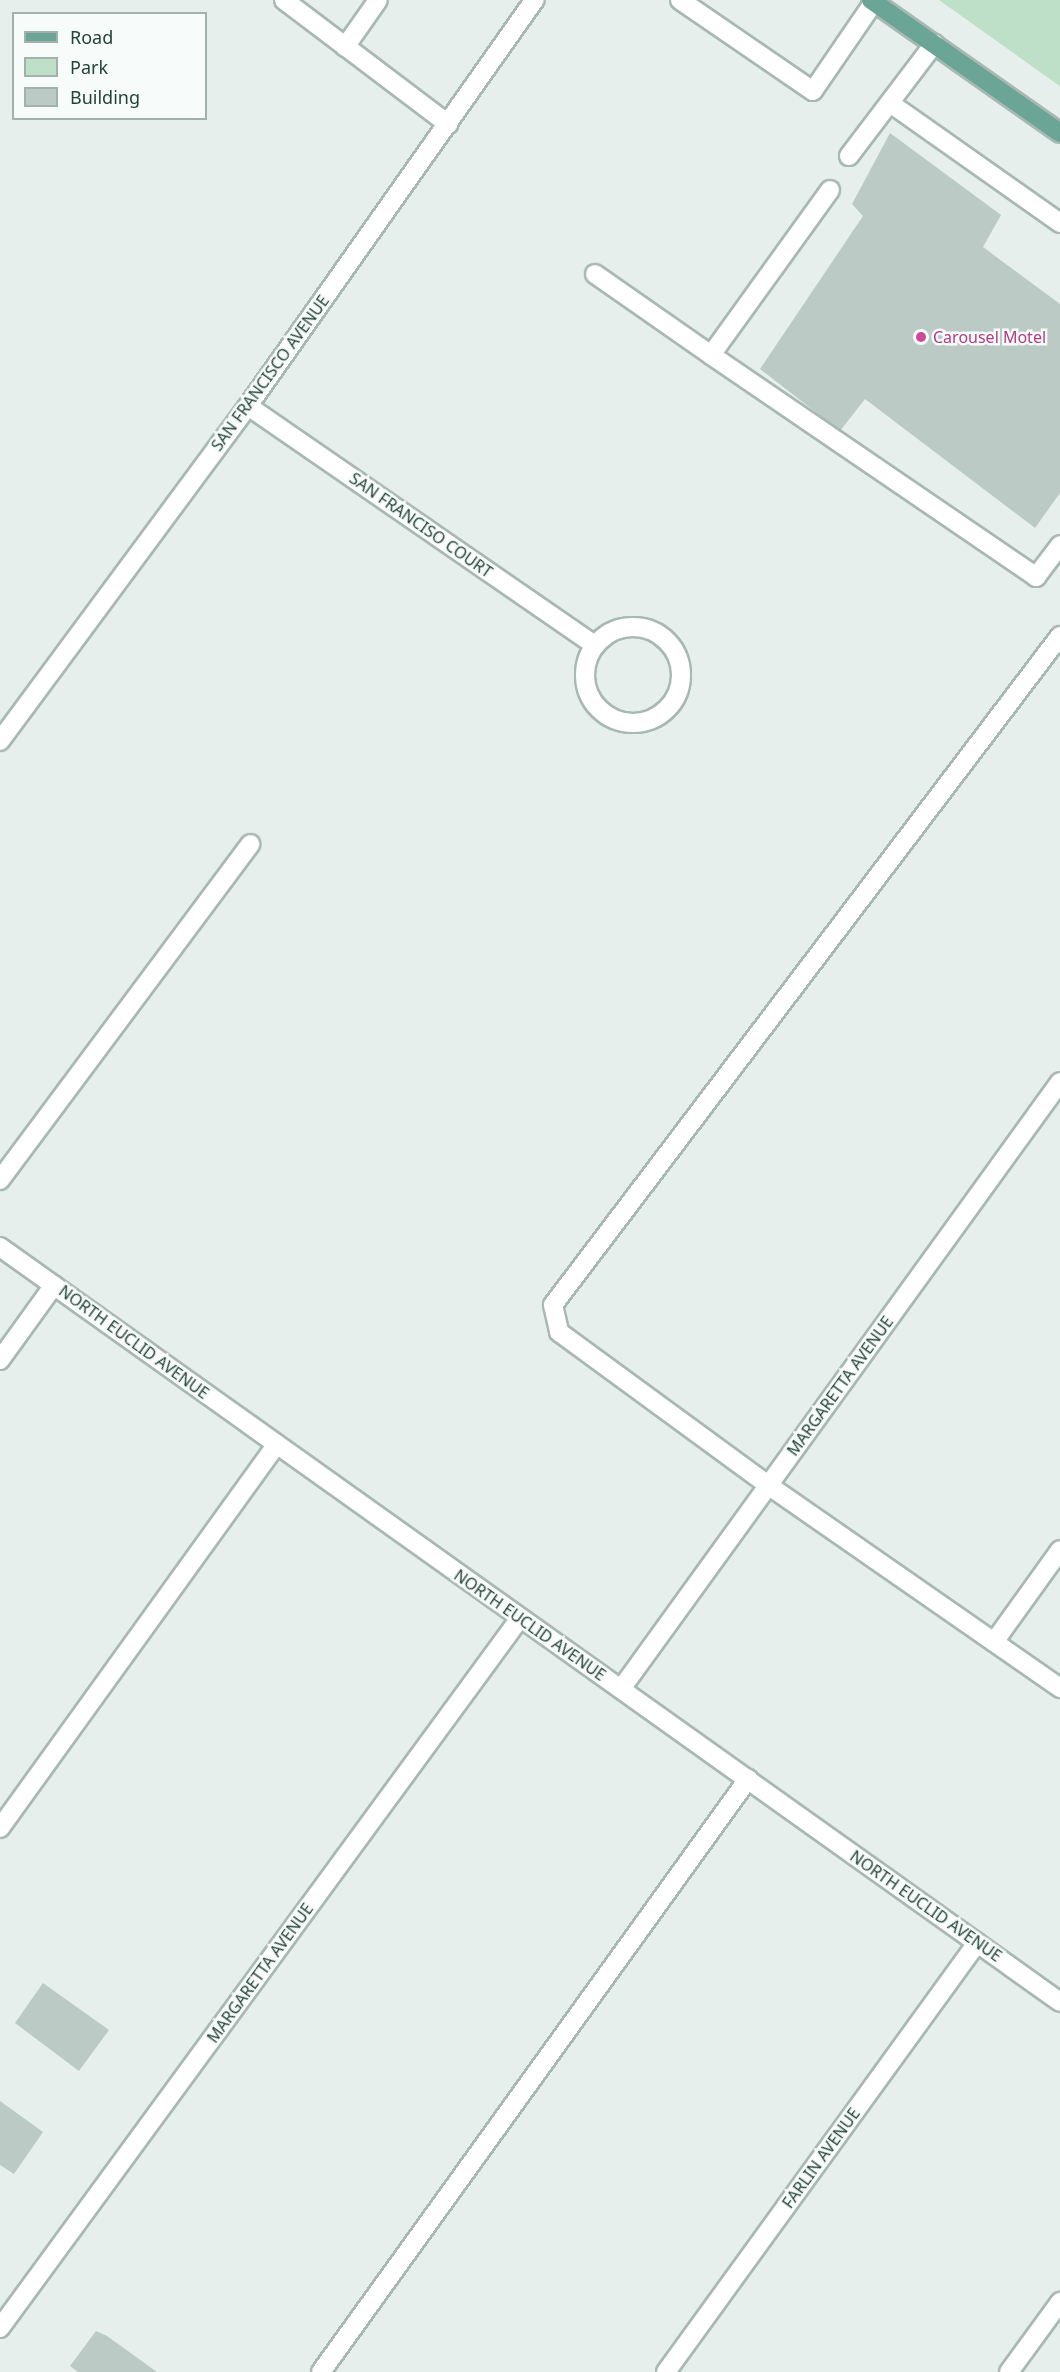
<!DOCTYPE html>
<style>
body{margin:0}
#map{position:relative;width:1060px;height:2372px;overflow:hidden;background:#e6efeb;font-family:"Noto Sans",sans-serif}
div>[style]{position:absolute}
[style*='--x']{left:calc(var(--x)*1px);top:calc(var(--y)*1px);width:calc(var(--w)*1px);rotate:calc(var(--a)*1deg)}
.green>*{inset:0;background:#bfe0c8}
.building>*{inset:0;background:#bbcac4}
.roads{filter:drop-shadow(2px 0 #a8b8b2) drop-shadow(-2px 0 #a8b8b2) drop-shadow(0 2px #a8b8b2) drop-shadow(0 -2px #a8b8b2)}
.lane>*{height:18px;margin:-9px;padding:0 9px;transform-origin:9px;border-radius:9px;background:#fff}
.street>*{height:18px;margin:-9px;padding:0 9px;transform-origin:9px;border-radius:9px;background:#fff}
.street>.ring{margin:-9px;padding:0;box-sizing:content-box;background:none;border:18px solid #fff;border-radius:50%}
.primary>*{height:18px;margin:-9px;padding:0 9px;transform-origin:9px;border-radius:9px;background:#6aa596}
.dots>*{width:16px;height:16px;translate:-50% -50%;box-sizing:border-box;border:3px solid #f7fbf9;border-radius:50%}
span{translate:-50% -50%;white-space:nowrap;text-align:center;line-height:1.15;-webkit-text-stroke:5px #f7fbf9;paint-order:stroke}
.hotel-label{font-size:16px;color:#b23c85}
.left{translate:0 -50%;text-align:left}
.street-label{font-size:16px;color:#24423a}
.legend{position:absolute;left:12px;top:12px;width:195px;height:108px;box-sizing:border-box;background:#f7fbf9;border:2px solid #a3b1ad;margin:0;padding:8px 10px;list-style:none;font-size:18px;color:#24423a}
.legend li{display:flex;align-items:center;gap:12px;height:30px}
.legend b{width:30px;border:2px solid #a3b1ad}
</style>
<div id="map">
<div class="green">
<i style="clip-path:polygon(939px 0,1060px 0,1060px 86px,1054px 82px)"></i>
</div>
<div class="building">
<i style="clip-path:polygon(890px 133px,1001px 215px,983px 247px,1060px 304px,1060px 493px,1035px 528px,865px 399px,840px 431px,760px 369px,863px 216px,852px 204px)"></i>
<i style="clip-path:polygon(43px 1983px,109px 2030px,79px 2071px,15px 2023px)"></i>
<i style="clip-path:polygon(0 2101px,43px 2132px,14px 2174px,0 2165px)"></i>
<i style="clip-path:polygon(96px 2331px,107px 2336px,157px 2372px,78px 2372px,70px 2366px)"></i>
</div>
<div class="roads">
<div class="lane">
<i style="--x:284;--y:0;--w:206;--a:37.1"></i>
<i style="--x:680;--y:0;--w:161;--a:34.4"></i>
<i style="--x:813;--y:91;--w:108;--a:-55.6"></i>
<i style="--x:345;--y:47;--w:57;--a:-54.9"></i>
<i style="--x:890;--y:103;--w:208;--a:35.2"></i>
<i style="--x:849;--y:156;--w:141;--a:-52.8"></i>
<i style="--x:830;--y:190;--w:203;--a:125.8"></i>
<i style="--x:711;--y:355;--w:394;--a:34.3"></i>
<i style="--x:1036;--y:577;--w:40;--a:-53"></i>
<i style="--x:595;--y:274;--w:141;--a:34.9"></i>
<i style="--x:1060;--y:636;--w:839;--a:127.16"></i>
<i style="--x:553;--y:1305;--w:28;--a:77"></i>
<i style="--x:559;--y:1332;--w:259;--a:36.2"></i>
<i style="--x:768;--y:1485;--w:356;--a:34.8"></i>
<i style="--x:0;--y:1180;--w:419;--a:-53.3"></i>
<i style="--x:994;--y:1642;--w:113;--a:-54.3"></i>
<i style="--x:0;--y:1828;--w:473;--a:-54.2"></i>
<i style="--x:321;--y:2372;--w:731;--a:-54.24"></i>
<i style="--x:1009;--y:2372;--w:87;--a:-53.9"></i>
</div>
<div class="street">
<i style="--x:248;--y:406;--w:421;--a:34.6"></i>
<i class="ring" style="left:585px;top:627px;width:78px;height:78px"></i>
<i style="--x:0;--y:741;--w:417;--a:-53.5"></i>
<i style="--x:248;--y:406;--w:497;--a:-54.8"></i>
<i style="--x:0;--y:1247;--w:1301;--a:35.46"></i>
<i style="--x:0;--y:1360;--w:92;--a:-54.2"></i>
<i style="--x:621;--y:1689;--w:749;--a:-54.12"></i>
<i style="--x:0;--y:2328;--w:880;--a:-53.78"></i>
<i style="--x:666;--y:2372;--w:530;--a:-54.06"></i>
</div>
<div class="primary">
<i style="--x:871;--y:0;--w:231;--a:35.1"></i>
</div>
</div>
<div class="dots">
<i style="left:921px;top:337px;background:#d1479c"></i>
</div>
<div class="hotel-label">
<span class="left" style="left:933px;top:337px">Carousel Motel</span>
</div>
<div class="street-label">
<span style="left:270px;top:373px;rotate:-54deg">SAN FRANCISCO AVENUE</span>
<span style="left:421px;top:525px;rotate:35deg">SAN FRANCISO COURT</span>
<span style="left:134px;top:1342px;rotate:36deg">NORTH EUCLID AVENUE</span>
<span style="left:840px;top:1386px;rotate:-54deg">MARGARETTA AVENUE</span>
<span style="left:530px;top:1625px;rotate:35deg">NORTH EUCLID AVENUE</span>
<span style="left:926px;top:1906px;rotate:35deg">NORTH EUCLID AVENUE</span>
<span style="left:260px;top:1973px;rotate:-54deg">MARGARETTA AVENUE</span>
<span style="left:821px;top:2158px;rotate:-54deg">FARLIN AVENUE</span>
</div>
<ul class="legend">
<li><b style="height:8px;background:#6aa596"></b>Road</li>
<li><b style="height:16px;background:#bfe0c8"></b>Park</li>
<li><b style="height:16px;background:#bbcac4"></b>Building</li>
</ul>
</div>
